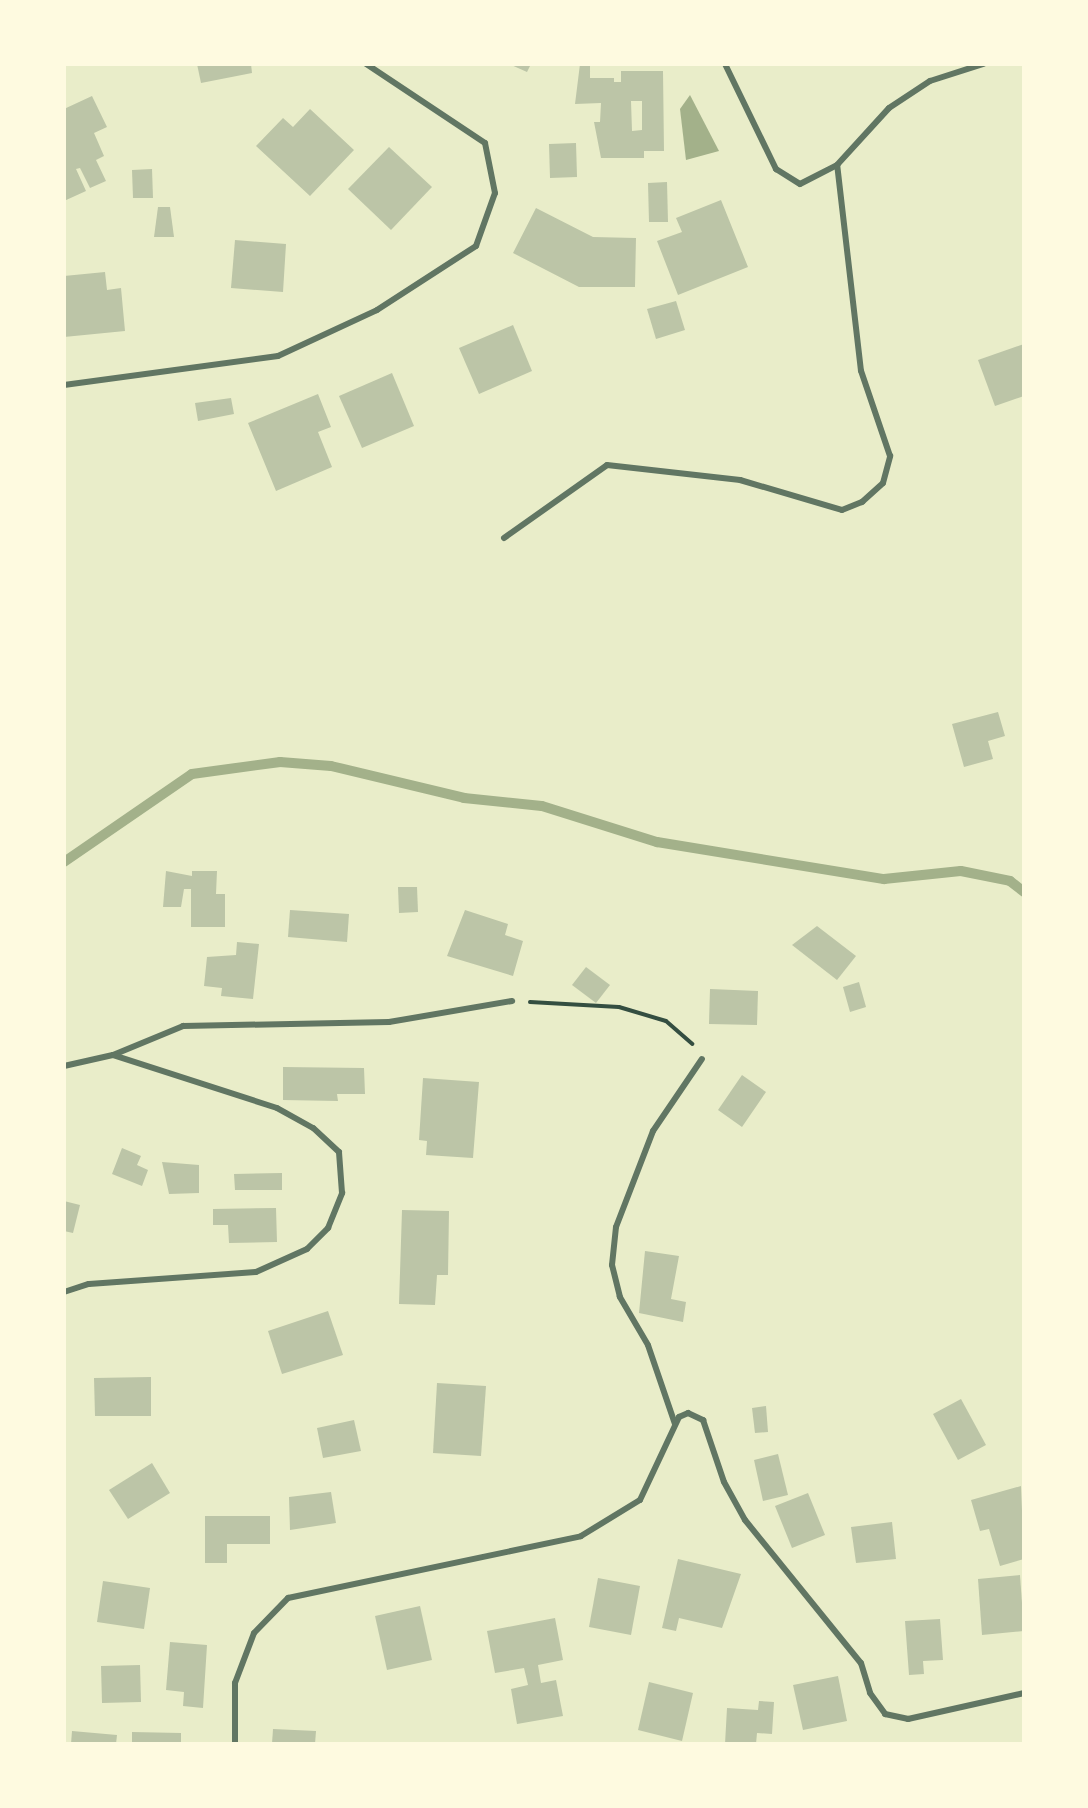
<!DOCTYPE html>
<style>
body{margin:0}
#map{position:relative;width:1088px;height:1808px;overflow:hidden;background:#e9edc9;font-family:"Exo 2",sans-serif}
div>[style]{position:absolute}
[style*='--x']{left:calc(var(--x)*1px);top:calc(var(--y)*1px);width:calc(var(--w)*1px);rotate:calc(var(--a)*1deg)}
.water>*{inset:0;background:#a3b18a}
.stream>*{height:10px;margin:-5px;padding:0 5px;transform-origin:5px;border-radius:5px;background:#a3b18a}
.building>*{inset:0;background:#bcc5a7}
.path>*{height:4px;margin:-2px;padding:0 2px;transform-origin:2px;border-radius:2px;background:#344e41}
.minor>*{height:6px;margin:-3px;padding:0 3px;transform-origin:3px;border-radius:3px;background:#617663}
span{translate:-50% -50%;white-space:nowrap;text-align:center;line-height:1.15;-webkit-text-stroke:6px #fefae0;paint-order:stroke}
.frame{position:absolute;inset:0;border:66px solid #fefae0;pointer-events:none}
</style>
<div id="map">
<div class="water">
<i style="clip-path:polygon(690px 95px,719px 151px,686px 160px,680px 109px)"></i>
</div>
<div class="stream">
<i style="--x:64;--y:862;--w:155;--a:-34.5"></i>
<i style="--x:192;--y:774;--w:89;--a:-7.8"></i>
<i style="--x:280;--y:762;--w:51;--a:4.5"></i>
<i style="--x:331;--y:766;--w:137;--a:13.5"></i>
<i style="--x:464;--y:798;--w:78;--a:5.9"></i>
<i style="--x:542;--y:806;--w:121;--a:17.4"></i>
<i style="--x:657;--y:842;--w:230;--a:9.3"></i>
<i style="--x:884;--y:879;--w:77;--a:-5.9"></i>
<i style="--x:961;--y:871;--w:50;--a:11.5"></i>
<i style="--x:1010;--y:881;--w:18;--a:38"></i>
</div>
<div class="building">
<i style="clip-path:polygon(197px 64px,251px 64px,252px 73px,201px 83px)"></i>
<i style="clip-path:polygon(509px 64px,531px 64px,527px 72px)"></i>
<i style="clip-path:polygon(evenodd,580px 64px,590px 64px,590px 78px,614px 78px,614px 82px,621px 82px,621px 71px,663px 71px,664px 151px,644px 151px,644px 158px,601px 158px,594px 122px,600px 122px,601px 103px,575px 104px,580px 64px,631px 101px,642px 101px,642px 130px,632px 131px,631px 101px)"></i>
<i style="clip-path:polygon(92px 96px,107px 127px,94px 133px,104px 156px,96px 160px,106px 181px,90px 188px,80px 168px,76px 169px,86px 191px,64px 201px,64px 109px)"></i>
<i style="clip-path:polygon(310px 109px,354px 150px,310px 196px,256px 146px,283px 118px,293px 127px)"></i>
<i style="clip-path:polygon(576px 143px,577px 177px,550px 178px,549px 144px)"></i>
<i style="clip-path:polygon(389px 147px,432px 187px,391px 230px,348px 189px)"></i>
<i style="clip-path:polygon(152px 169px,153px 198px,133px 198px,132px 170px)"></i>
<i style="clip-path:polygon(667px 182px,668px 222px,649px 222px,648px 183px)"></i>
<i style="clip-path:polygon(721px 200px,748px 267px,678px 295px,657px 241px,682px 232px,676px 218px)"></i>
<i style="clip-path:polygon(158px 207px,170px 207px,174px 237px,154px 237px)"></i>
<i style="clip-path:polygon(536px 208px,593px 237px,636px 238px,635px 287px,579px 287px,513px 253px)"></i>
<i style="clip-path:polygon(235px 240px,286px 244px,283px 292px,231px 288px)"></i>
<i style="clip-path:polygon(105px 272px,107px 290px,121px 288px,125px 331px,64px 337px,64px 276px)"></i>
<i style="clip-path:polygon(676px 301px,685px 330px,656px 339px,647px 309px)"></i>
<i style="clip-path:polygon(513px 325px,532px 371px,479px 394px,459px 348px)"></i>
<i style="clip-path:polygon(1024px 344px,1024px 396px,995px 406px,978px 360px)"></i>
<i style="clip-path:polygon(392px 373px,414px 426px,362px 448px,339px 396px)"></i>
<i style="clip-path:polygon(318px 394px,331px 427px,318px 432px,332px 467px,276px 491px,248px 423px)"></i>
<i style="clip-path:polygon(231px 398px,234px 414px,198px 421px,195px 403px)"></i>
<i style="clip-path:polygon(998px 712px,1005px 736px,988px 741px,993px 759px,964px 767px,952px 724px)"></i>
<i style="clip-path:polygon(166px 871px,192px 876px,192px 871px,217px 871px,216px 894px,225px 894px,225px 927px,191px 927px,191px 889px,184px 889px,181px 907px,163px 907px)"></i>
<i style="clip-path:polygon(398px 887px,417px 887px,418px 912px,399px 913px)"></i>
<i style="clip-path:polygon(290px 910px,349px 914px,347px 942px,288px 937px)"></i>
<i style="clip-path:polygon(465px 910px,508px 924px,505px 935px,523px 941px,513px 976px,447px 956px)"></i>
<i style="clip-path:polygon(817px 926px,856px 956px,837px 980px,792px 945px)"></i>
<i style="clip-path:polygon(237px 942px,259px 944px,253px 999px,221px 996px,222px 988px,204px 986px,207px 957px,236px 955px)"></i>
<i style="clip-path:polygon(586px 967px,610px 985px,596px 1003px,572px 985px)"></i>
<i style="clip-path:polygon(859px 982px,866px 1007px,850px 1012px,843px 987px)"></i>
<i style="clip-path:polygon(710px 989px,758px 991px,757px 1025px,709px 1024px)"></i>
<i style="clip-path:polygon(283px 1067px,364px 1068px,365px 1094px,337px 1094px,338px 1101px,283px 1100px)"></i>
<i style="clip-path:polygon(742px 1075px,766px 1092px,742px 1127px,718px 1110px)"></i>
<i style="clip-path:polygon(423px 1078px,479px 1082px,473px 1158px,426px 1155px,427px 1141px,419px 1140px)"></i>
<i style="clip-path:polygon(122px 1148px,141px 1156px,137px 1165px,148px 1170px,142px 1186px,112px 1174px)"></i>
<i style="clip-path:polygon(162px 1162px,199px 1165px,199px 1193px,169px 1194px)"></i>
<i style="clip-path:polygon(282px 1173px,282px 1190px,235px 1190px,234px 1174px)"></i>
<i style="clip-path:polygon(64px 1201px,80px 1205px,73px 1233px,64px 1231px)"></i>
<i style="clip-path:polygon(276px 1208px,277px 1242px,229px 1243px,228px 1225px,213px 1225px,213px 1209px)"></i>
<i style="clip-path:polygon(402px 1210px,449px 1211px,448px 1275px,437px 1275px,435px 1305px,399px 1304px)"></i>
<i style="clip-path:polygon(645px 1251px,679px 1256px,671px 1299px,686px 1302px,683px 1322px,639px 1313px)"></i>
<i style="clip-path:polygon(328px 1311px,343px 1355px,282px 1374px,268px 1331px)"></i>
<i style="clip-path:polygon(151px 1377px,151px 1416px,95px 1416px,94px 1378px)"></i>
<i style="clip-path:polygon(437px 1383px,486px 1386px,481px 1456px,433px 1453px)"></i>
<i style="clip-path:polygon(961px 1399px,986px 1445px,958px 1460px,933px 1414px)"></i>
<i style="clip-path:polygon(766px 1406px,768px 1432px,755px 1433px,752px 1408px)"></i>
<i style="clip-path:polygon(354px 1420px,361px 1451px,323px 1458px,317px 1428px)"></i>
<i style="clip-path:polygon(778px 1454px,788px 1495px,763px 1501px,754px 1460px)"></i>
<i style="clip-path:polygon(152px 1463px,170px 1493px,128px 1519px,109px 1490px)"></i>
<i style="clip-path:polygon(1021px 1486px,1024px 1559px,1000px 1566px,989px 1529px,980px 1531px,971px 1500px)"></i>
<i style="clip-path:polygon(331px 1492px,336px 1523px,290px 1530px,289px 1497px)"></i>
<i style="clip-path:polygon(808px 1493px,825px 1535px,792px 1548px,775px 1506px)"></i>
<i style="clip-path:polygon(205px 1516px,270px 1516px,270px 1544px,227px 1544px,227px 1563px,205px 1563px)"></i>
<i style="clip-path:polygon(892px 1522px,896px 1559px,856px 1563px,851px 1527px)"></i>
<i style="clip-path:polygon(678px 1559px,741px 1574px,722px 1628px,679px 1618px,676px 1631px,662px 1628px)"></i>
<i style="clip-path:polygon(1020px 1575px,1024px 1631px,982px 1635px,978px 1579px)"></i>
<i style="clip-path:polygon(598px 1578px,640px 1586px,631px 1635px,589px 1627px)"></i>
<i style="clip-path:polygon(103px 1581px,150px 1588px,144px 1629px,97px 1622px)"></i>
<i style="clip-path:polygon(420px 1606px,432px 1660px,387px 1670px,375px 1616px)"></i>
<i style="clip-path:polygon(555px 1618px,563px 1660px,538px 1665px,541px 1683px,556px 1680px,563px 1716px,517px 1724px,511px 1689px,528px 1685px,524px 1668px,495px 1673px,487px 1631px)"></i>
<i style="clip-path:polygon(940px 1619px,943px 1660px,923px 1661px,924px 1674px,909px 1675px,905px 1621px)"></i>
<i style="clip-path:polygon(170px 1642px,207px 1645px,203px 1708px,183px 1706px,184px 1692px,166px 1690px)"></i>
<i style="clip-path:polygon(140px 1665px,141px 1702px,102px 1703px,101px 1666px)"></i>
<i style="clip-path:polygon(838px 1676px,847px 1721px,803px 1730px,793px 1685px)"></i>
<i style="clip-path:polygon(649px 1682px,693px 1693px,682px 1741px,638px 1730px)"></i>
<i style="clip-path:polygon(759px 1701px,774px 1702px,772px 1734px,757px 1733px,756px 1744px,725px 1744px,727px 1708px,758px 1710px)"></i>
<i style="clip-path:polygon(273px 1729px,316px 1731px,315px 1744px,272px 1744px)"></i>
<i style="clip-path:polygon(72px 1731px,117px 1735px,116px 1744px,71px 1744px)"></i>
<i style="clip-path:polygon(132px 1732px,181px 1733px,181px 1744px,132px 1744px)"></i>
</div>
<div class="path">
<i style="--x:530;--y:1002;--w:89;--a:3.2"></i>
<i style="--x:619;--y:1007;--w:49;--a:16.6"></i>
<i style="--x:666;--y:1021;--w:35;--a:41"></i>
</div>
<div class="minor">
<i style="--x:725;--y:64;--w:117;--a:64.1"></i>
<i style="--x:776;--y:169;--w:28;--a:32"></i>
<i style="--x:800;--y:184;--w:42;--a:-27.2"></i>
<i style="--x:837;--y:165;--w:77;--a:-47.6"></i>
<i style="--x:889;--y:108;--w:49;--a:-33.4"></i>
<i style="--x:930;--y:81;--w:56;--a:-17.8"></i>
<i style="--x:64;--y:385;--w:216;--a:-7.7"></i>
<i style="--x:278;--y:356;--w:109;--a:-24.9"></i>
<i style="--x:377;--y:310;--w:118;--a:-32.9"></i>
<i style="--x:476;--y:246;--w:56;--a:-70.3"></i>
<i style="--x:495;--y:193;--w:51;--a:-101.3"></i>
<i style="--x:485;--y:143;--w:143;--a:-146.4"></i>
<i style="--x:504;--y:538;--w:126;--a:-35.3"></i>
<i style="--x:607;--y:465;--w:134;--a:6.4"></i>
<i style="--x:740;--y:480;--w:106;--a:16.4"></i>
<i style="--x:842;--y:510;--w:22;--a:-22"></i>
<i style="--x:862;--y:502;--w:28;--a:-42"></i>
<i style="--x:883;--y:483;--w:28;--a:-75"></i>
<i style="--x:890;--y:456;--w:90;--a:-108.8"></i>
<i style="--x:861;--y:371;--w:207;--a:-96.6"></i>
<i style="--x:64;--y:1066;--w:50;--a:-12.7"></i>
<i style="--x:113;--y:1055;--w:76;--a:-22.5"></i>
<i style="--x:183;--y:1026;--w:206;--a:-1.1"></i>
<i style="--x:389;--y:1022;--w:125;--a:-9.7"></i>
<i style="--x:64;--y:1292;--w:26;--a:-18"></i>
<i style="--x:89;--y:1284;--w:167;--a:-4.1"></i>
<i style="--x:256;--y:1272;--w:56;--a:-24.3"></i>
<i style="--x:307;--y:1249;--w:30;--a:-45"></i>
<i style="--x:328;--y:1228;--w:38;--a:-68"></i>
<i style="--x:342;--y:1193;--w:41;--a:-94.2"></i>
<i style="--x:339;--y:1152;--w:35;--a:-137"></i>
<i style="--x:313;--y:1128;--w:41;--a:-150.9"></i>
<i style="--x:277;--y:1108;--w:172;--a:-162.1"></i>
<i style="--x:675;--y:1424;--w:83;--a:-108.9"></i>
<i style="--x:648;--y:1345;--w:56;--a:-120.3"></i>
<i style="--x:620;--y:1297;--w:33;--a:-104"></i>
<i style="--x:612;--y:1265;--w:38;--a:-84"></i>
<i style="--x:616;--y:1227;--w:103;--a:-68.9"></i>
<i style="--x:653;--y:1131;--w:87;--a:-55.8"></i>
<i style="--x:235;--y:1744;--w:61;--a:-90"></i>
<i style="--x:235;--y:1683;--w:53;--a:-69.2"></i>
<i style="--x:254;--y:1633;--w:49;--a:-45.8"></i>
<i style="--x:288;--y:1598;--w:299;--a:-11.9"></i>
<i style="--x:581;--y:1536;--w:69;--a:-31.4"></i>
<i style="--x:640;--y:1500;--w:92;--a:-64.8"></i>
<i style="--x:679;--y:1417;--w:10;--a:-24"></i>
<i style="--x:688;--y:1413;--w:17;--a:25"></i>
<i style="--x:703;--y:1420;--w:65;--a:71.3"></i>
<i style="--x:724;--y:1482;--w:43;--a:61.1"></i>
<i style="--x:745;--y:1520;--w:184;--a:51"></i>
<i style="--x:861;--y:1663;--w:31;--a:73"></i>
<i style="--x:870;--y:1693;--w:26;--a:54"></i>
<i style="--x:885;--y:1714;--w:24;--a:12"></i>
<i style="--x:908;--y:1719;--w:119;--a:-12.6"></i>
</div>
<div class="frame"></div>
</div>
